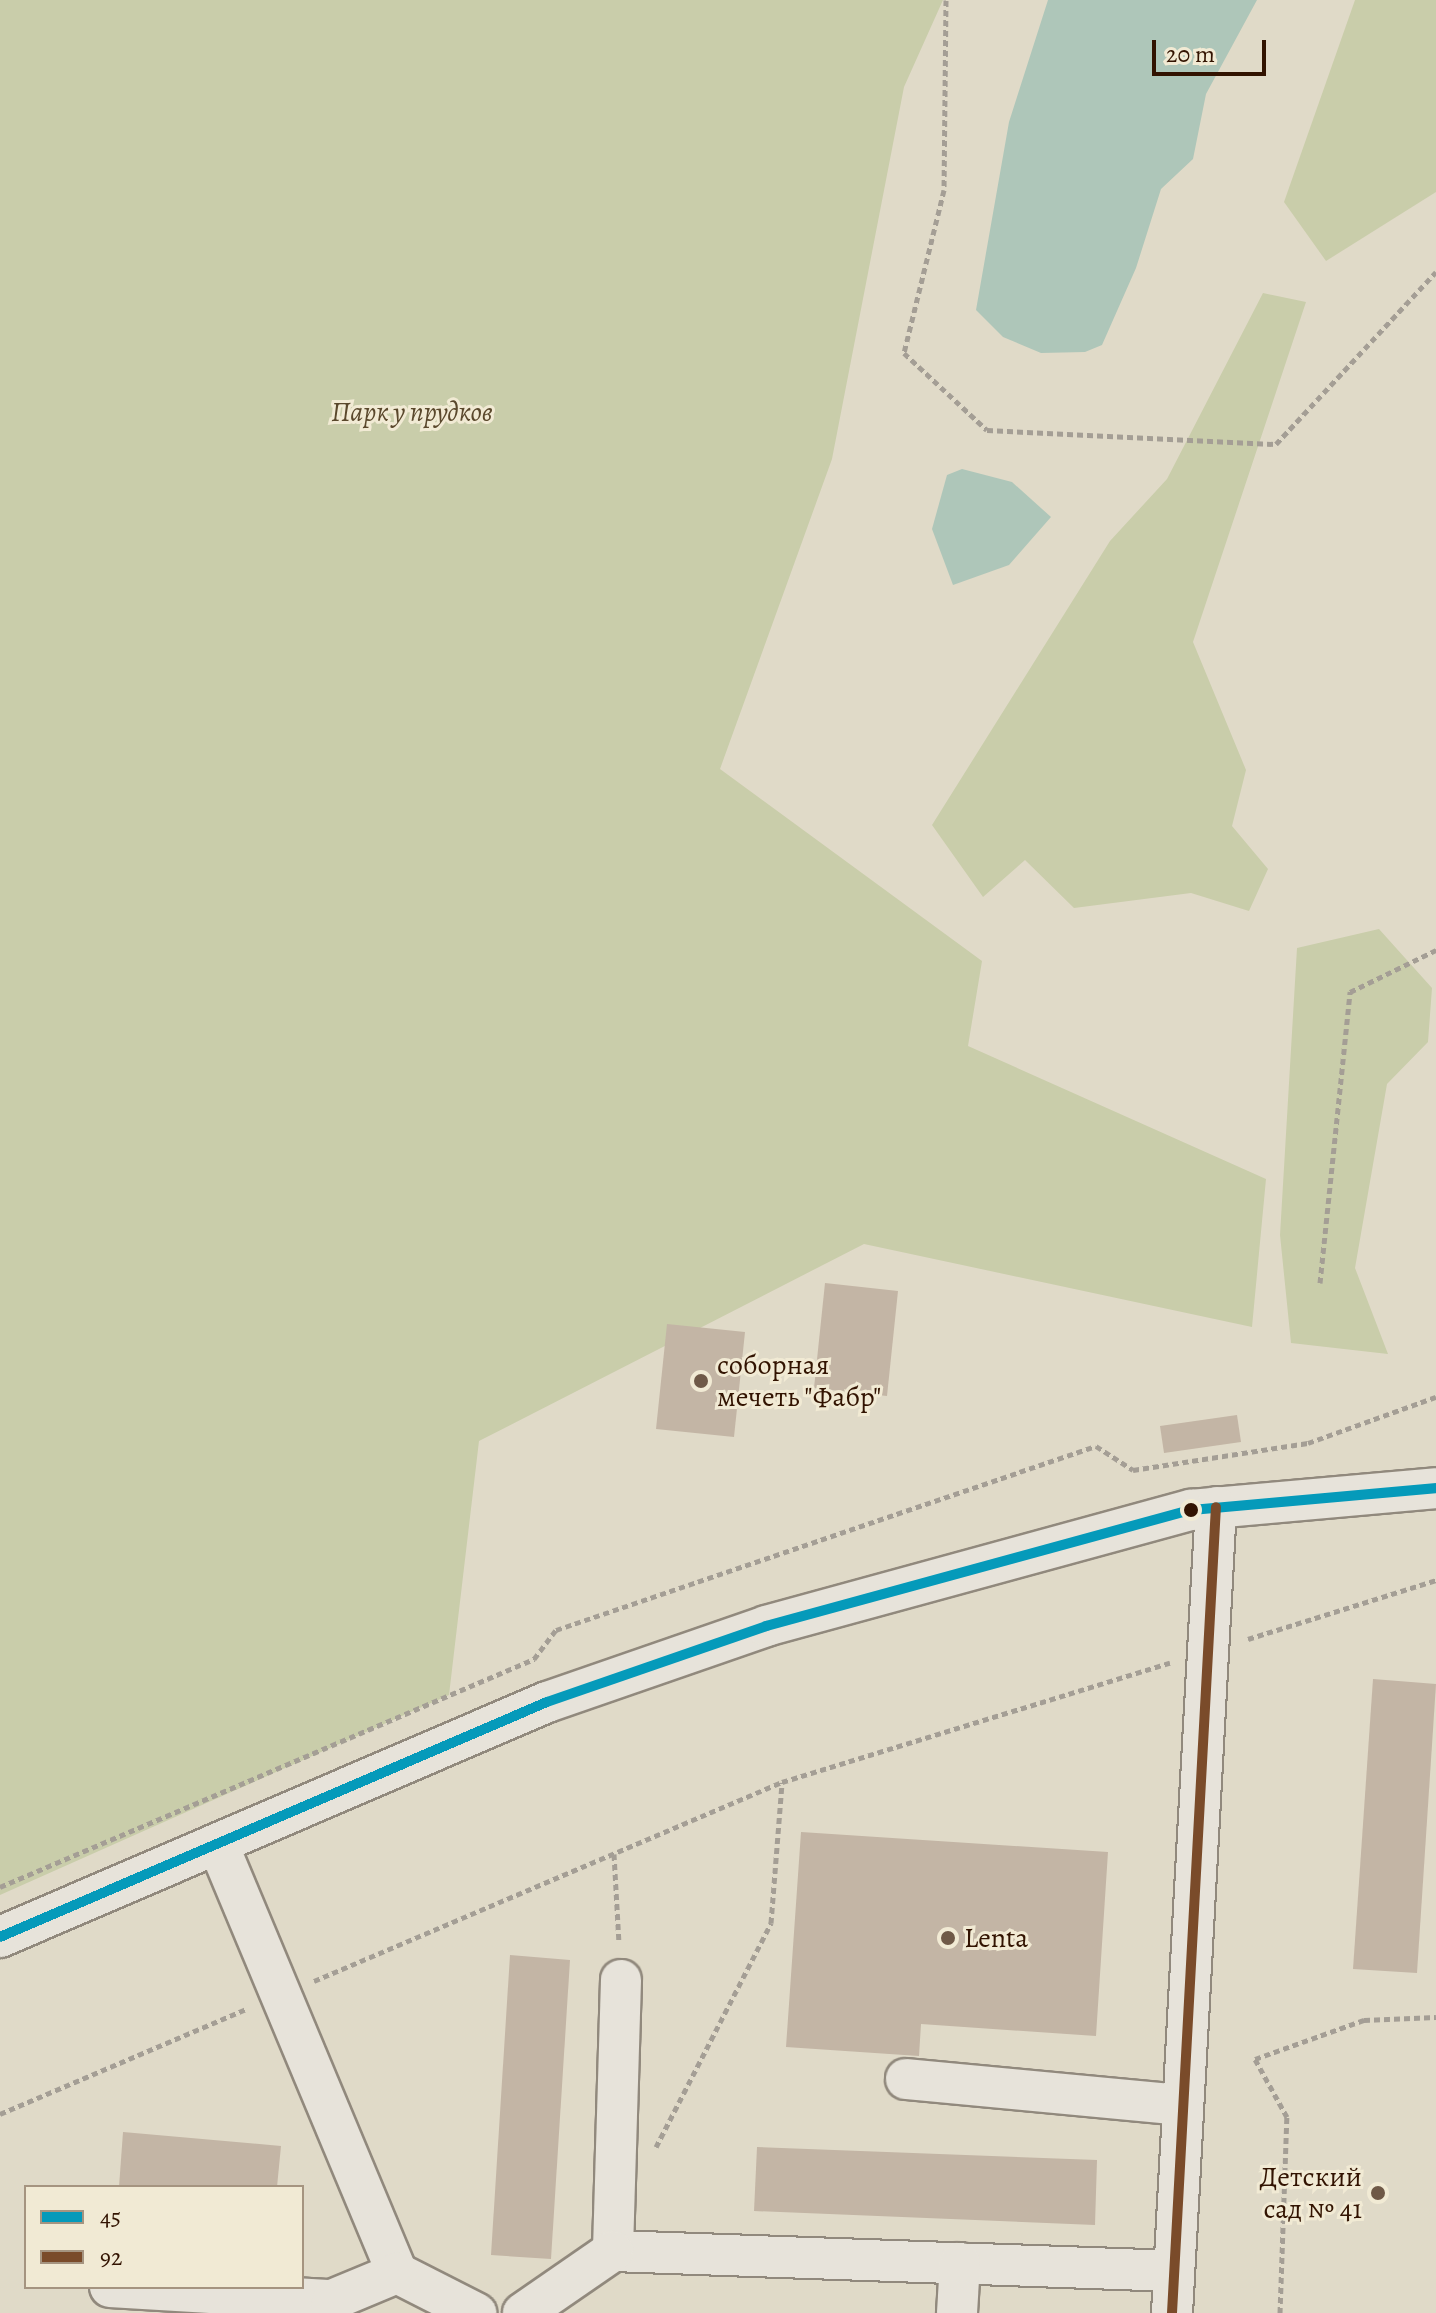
<!DOCTYPE html>
<meta charset="utf-8">
<style>
body{margin:0}
#map{position:relative;width:1436px;height:2313px;overflow:hidden;background:#e0dac8;font-family:Alegreya,serif}
div>[style]{position:absolute}
[style*='--x']{left:calc(var(--x)*1px);top:calc(var(--y)*1px);width:calc(var(--w)*1px);rotate:calc(var(--a)*1deg)}
.green>*{inset:0;background:#c9cdaa}
.water>*{inset:0;background:#aec6b9}
.building>*{inset:0;background:#c3b5a5}
.path>*{height:5px;margin-top:-2.5px;transform-origin:0;background:repeating-linear-gradient(90deg,#a49e95 0 6px,transparent 0 10px)}
.roads{filter:drop-shadow(2px 0 #91897d) drop-shadow(-2px 0 #91897d) drop-shadow(0 2px #91897d) drop-shadow(0 -2px #91897d)}
.minor>*{height:40px;margin:-20px;padding:0 20px;transform-origin:20px;border-radius:20px;background:#e7e3da}
.bus-1>*{height:10px;margin:-5px;padding:0 5px;transform-origin:5px;border-radius:5px;background:#059aba}
.bus-2>*{height:10px;margin:-5px;padding:0 5px;transform-origin:5px;border-radius:5px;background:#7a4b2a}
.dots>*{width:22px;height:22px;translate:-50% -50%;box-sizing:border-box;border:4px solid #f1ead4;border-radius:50%}
span{translate:-50% -50%;white-space:nowrap;text-align:center;line-height:1.15;-webkit-text-stroke:6px #f1ead4;paint-order:stroke}
.park-label{font-size:28px;color:#5a482c;font-style:italic}
.poi-label{font-size:28px;color:#321301}
.left{translate:0 -50%;text-align:left}
.right{translate:-100% -50%;text-align:right}
.legend{position:absolute;left:24px;top:2185px;width:280px;height:104px;box-sizing:border-box;background:#f1ead4;border:2px solid #a59480;margin:0;padding:10px 14px;list-style:none;font-size:24px;color:#321301}
.legend li{display:flex;align-items:center;gap:16px;height:40px}
.legend b{width:40px;border:2px solid #a59480}
.scale{position:absolute;left:1152px;top:40px;width:114px;height:36px;box-sizing:border-box;border:4px solid #321301;border-top:0;padding-left:10px;font-size:24px;line-height:28px;white-space:nowrap;color:#321301;-webkit-text-stroke:6px #f1ead4;paint-order:stroke}
</style>
<div id="map">
<div class="green">
<i style="clip-path:polygon(0 0,943px 0,904px 87px,832px 459px,720px 769px,982px 961px,968px 1046px,1266px 1179px,1252px 1327px,864px 1244px,479px 1441px,449px 1695px,0 1895px)"></i>
<i style="clip-path:polygon(1355px 0,1436px 0,1436px 192px,1326px 261px,1284px 202px)"></i>
<i style="clip-path:polygon(1263px 293px,1306px 302px,1193px 642px,1246px 770px,1232px 826px,1268px 869px,1249px 911px,1191px 893px,1074px 908px,1025px 860px,983px 897px,932px 825px,1110px 541px,1167px 479px)"></i>
<i style="clip-path:polygon(1379px 929px,1432px 988px,1428px 1042px,1387px 1084px,1355px 1268px,1388px 1354px,1291px 1343px,1280px 1235px,1297px 948px)"></i>
</div>
<div class="water">
<i style="clip-path:polygon(1048px 0,1257px 0,1206px 94px,1193px 159px,1161px 189px,1136px 268px,1102px 345px,1085px 352px,1041px 353px,1003px 337px,976px 310px,1009px 122px)"></i>
<i style="clip-path:polygon(962px 469px,1012px 482px,1051px 517px,1009px 565px,953px 585px,932px 529px,947px 475px)"></i>
</div>
<div class="building">
<i style="clip-path:polygon(825px 1283px,898px 1291px,887px 1396px,814px 1388px)"></i>
<i style="clip-path:polygon(667px 1324px,745px 1332px,734px 1437px,656px 1429px)"></i>
<i style="clip-path:polygon(1237px 1415px,1241px 1442px,1164px 1453px,1160px 1426px)"></i>
<i style="clip-path:polygon(1373px 1679px,1436px 1684px,1417px 1973px,1353px 1969px)"></i>
<i style="clip-path:polygon(801px 1832px,1108px 1852px,1096px 2036px,921px 2024px,919px 2056px,786px 2047px)"></i>
<i style="clip-path:polygon(510px 1955px,570px 1960px,551px 2259px,491px 2255px)"></i>
<i style="clip-path:polygon(123px 2132px,281px 2146px,277px 2187px,119px 2187px)"></i>
<i style="clip-path:polygon(757px 2147px,1097px 2160px,1095px 2225px,754px 2211px)"></i>
</div>
<div class="path">
<i style="--x:946;--y:0;--w:190;--a:90.6"></i>
<i style="--x:944;--y:190;--w:168;--a:103.8"></i>
<i style="--x:904;--y:353;--w:113;--a:42.9"></i>
<i style="--x:987;--y:430;--w:289;--a:2.8"></i>
<i style="--x:1276;--y:444;--w:235;--a:-47.1"></i>
<i style="--x:1320;--y:1283;--w:293;--a:-84.1"></i>
<i style="--x:1350;--y:992;--w:96;--a:-26"></i>
<i style="--x:1248;--y:1639;--w:197;--a:-17.4"></i>
<i style="--x:614;--y:1854;--w:89;--a:86.8"></i>
<i style="--x:0;--y:1887;--w:581;--a:-23.12"></i>
<i style="--x:534;--y:1659;--w:36;--a:-53"></i>
<i style="--x:556;--y:1630;--w:570;--a:-18.82"></i>
<i style="--x:1096;--y:1446;--w:44;--a:33"></i>
<i style="--x:1133;--y:1470;--w:177;--a:-8.8"></i>
<i style="--x:1308;--y:1443;--w:136;--a:-19.8"></i>
<i style="--x:314;--y:1981;--w:509;--a:-23.04"></i>
<i style="--x:782;--y:1782;--w:406;--a:-17.1"></i>
<i style="--x:0;--y:2114;--w:267;--a:-23.1"></i>
<i style="--x:656;--y:2147;--w:252;--a:-62.8"></i>
<i style="--x:771;--y:1923;--w:141;--a:-85.5"></i>
<i style="--x:1280;--y:2313;--w:196;--a:-88"></i>
<i style="--x:1287;--y:2117;--w:66;--a:-118.9"></i>
<i style="--x:1255;--y:2059;--w:116;--a:-19.7"></i>
<i style="--x:1364;--y:2020;--w:72;--a:-2.4"></i>
</div>
<div class="roads">
<div class="minor">
<i style="--x:219;--y:1847;--w:462;--a:67.3"></i>
<i style="--x:397;--y:2273;--w:89;--a:26.9"></i>
<i style="--x:0;--y:1937;--w:595;--a:-23.25"></i>
<i style="--x:547;--y:1702;--w:232;--a:-19.1"></i>
<i style="--x:766;--y:1626;--w:441;--a:-15.3"></i>
<i style="--x:1191;--y:1510;--w:246;--a:-5.1"></i>
<i style="--x:621;--y:1980;--w:271;--a:91.7"></i>
<i style="--x:613;--y:2251;--w:561;--a:2.04"></i>
<i style="--x:906;--y:2079;--w:277;--a:5.4"></i>
<i style="--x:110;--y:2287;--w:222;--a:3.4"></i>
<i style="--x:331;--y:2313;--w:13;--a:-86"></i>
<i style="--x:332;--y:2300;--w:70;--a:-22.6"></i>
<i style="--x:523;--y:2313;--w:109;--a:-34.6"></i>
<i style="--x:957;--y:2313;--w:50;--a:-86.6"></i>
<i style="--x:1172;--y:2313;--w:807;--a:-86.88"></i>
</div>
</div>
<div class="bus-1">
<i style="--x:0;--y:1937;--w:595;--a:-23.25"></i>
<i style="--x:547;--y:1702;--w:232;--a:-19.1"></i>
<i style="--x:766;--y:1626;--w:441;--a:-15.3"></i>
<i style="--x:1191;--y:1510;--w:246;--a:-5.1"></i>
</div>
<div class="bus-2">
<i style="--x:1172;--y:2313;--w:807;--a:-86.88"></i>
</div>
<div class="dots">
<i style="left:701px;top:1381px;background:#6f5947"></i>
<i style="left:1191px;top:1510px;background:#321301"></i>
<i style="left:948px;top:1938px;background:#6f5947"></i>
<i style="left:1378px;top:2193px;background:#6f5947"></i>
</div>
<div class="park-label">
<span style="left:412px;top:412px">Парк у прудков</span>
</div>
<div class="poi-label">
<span class="left" style="left:717px;top:1381px">соборная<br>мечеть "Фабр"</span>
<span class="left" style="left:964px;top:1938px">Lenta</span>
<span class="right" style="left:1362px;top:2193px">Детский<br>сад № 41</span>
</div>
<ul class="legend">
<li><b style="height:10px;background:#059aba"></b>45</li>
<li><b style="height:10px;background:#7a4b2a"></b>92</li>
</ul>
<div class="scale">20 m</div>
</div>
